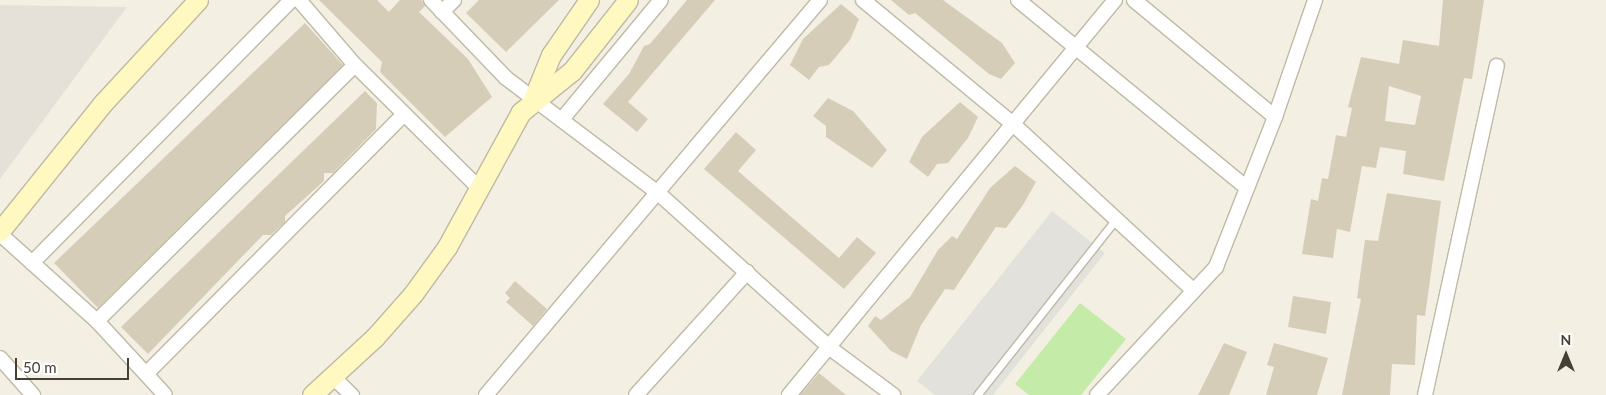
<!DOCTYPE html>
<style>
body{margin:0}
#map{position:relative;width:1606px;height:395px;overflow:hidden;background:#f3f0e3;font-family:Lato,sans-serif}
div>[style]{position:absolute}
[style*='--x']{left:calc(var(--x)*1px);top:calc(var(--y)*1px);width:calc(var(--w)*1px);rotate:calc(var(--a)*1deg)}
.industrial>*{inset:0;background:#e5e1d8}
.green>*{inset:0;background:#c5eba8}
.parking>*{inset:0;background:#e3e1dc}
.building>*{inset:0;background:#d5cdb8}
.roads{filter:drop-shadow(1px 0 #bfb9a5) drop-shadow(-1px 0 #bfb9a5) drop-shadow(0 1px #bfb9a5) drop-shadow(0 -1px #bfb9a5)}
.lane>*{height:7px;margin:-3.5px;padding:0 3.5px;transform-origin:3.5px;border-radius:3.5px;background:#fff}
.street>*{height:14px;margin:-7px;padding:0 7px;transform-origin:7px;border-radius:7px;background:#fff}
.secondary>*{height:19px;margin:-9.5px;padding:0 9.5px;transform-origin:9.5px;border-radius:9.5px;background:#fff8c1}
span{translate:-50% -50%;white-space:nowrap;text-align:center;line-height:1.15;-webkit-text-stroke:5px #fff;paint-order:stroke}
.north{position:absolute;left:1541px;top:330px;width:50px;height:50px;-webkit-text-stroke:4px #fff;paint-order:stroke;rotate:0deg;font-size:14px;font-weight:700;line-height:20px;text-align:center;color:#454033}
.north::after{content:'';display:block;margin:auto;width:18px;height:22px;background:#454033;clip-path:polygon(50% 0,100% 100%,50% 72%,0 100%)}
.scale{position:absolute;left:15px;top:358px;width:114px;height:22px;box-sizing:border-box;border:2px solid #454033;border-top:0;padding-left:6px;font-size:15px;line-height:18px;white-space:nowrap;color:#454033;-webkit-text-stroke:4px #fff;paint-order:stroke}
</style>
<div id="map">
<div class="industrial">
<i style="clip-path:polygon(0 5px,127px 7px,0 179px)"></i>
</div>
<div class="green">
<i style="clip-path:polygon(1080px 303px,1126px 339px,1081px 395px,1029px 395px,1015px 384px)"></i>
</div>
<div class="parking">
<i style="clip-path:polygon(1052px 211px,1105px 253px,993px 395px,935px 395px,917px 381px)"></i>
</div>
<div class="building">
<i style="clip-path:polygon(319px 0,377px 0,389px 12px,400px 0,422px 0,425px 6px,419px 12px,468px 59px,492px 97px,445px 137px,380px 72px,382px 62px)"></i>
<i style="clip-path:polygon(479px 0,559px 0,506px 52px,466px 13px)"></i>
<i style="clip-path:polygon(687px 0,715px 0,628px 102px,648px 119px,637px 132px,603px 104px,629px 74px,644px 46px,650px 44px)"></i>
<i style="clip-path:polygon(891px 0,943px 0,1002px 43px,1015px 63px,1001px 79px,989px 74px,915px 13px,909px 15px)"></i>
<i style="clip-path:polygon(evenodd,1443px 0,1484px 0,1472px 79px,1464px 78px,1444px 181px,1403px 174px,1406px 151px,1380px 147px,1376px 168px,1362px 166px,1350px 232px,1337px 229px,1333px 258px,1302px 254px,1311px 199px,1318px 201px,1322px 178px,1328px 179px,1336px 135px,1346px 137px,1352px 108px,1348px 107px,1361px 57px,1399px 64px,1403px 40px,1439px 46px,1443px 0,1389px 86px,1421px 96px,1415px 125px,1385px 121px,1389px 86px)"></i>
<i style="clip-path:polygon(841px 4px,859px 19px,850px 40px,829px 65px,819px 67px,809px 80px,790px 65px,803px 39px)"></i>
<i style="clip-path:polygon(305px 23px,343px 65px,98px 308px,54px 263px)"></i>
<i style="clip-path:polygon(365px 91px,377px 103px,376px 129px,333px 173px,324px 173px,324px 181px,285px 216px,285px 222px,271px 235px,263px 235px,148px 354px,121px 327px)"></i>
<i style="clip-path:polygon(828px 98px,853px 111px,887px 150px,872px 168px,826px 137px,826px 126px,813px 116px)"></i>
<i style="clip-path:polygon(960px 102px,978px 117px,968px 138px,948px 163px,937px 164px,928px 177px,909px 162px,922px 137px)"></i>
<i style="clip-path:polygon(736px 132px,756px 150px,738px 171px,839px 258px,857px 237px,876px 253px,844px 289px,704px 169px)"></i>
<i style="clip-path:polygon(1015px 166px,1036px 182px,1023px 205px,1006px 228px,996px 227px,954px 290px,945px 289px,921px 325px,907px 359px,891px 351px,868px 326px,875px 316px,881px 320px,910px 297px,938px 250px,952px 236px,957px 239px,990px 188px)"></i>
<i style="clip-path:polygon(1387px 193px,1441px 201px,1425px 316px,1417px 315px,1415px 365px,1392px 364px,1390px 395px,1342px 395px,1361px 299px,1357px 298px,1365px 240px,1378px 241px)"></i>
<i style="clip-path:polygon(515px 281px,547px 309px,533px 326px,506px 302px,510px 298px,505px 293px)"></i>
<i style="clip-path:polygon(1293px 296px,1331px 302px,1326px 334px,1288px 327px)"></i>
<i style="clip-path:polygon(1224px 343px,1247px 352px,1229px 395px,1198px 395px)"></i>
<i style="clip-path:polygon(1274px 343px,1328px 358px,1317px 395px,1266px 395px,1274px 367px,1267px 365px)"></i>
<i style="clip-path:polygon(819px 373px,846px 395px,800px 395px)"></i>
</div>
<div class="roads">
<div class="lane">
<i style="--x:977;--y:395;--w:224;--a:-51.7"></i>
</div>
<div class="street">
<i style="--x:299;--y:0;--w:86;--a:49.3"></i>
<i style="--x:355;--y:65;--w:173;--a:44.8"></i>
<i style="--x:431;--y:0;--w:108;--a:46.1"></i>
<i style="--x:506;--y:78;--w:189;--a:37.1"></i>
<i style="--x:657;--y:192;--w:233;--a:42"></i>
<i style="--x:830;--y:348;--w:79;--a:36.7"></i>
<i style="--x:863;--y:0;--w:195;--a:39.6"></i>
<i style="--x:1013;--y:124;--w:246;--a:42.7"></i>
<i style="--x:1018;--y:0;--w:296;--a:39.4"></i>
<i style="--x:1134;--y:0;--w:183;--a:39.7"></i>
<i style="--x:442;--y:12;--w:17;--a:-45"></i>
<i style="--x:563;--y:118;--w:153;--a:-50.3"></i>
<i style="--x:0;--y:234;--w:130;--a:41.9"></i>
<i style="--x:97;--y:321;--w:100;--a:47.4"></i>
<i style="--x:32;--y:263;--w:369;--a:-45.4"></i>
<i style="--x:97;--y:321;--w:363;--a:-44.8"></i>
<i style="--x:0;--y:358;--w:50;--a:48.3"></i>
<i style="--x:146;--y:374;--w:366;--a:-45.2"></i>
<i style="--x:332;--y:376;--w:28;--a:44"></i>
<i style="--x:486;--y:395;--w:517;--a:-49.78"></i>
<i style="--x:636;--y:395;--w:166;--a:-47.9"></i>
<i style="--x:789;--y:395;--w:512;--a:-50.47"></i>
<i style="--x:1097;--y:395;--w:175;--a:-47.1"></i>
<i style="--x:1216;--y:267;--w:161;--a:-68.5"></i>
<i style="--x:1275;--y:117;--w:124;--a:-71.1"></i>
<i style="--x:1425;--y:395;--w:337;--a:-77.7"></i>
</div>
<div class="secondary">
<i style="--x:533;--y:99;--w:48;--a:-67.8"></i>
<i style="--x:551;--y:55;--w:67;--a:-55.4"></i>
<i style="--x:0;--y:231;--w:164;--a:-51.2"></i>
<i style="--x:103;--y:103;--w:140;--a:-47.3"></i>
<i style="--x:312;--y:395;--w:86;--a:-42.6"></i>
<i style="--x:375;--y:337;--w:57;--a:-48.5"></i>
<i style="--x:413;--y:294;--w:58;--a:-54.1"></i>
<i style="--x:447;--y:247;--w:154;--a:-61.3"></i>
<i style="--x:521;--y:112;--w:65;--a:-38.8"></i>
<i style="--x:572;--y:71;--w:90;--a:-51.7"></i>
</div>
</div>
<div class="north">N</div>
<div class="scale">50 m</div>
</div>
